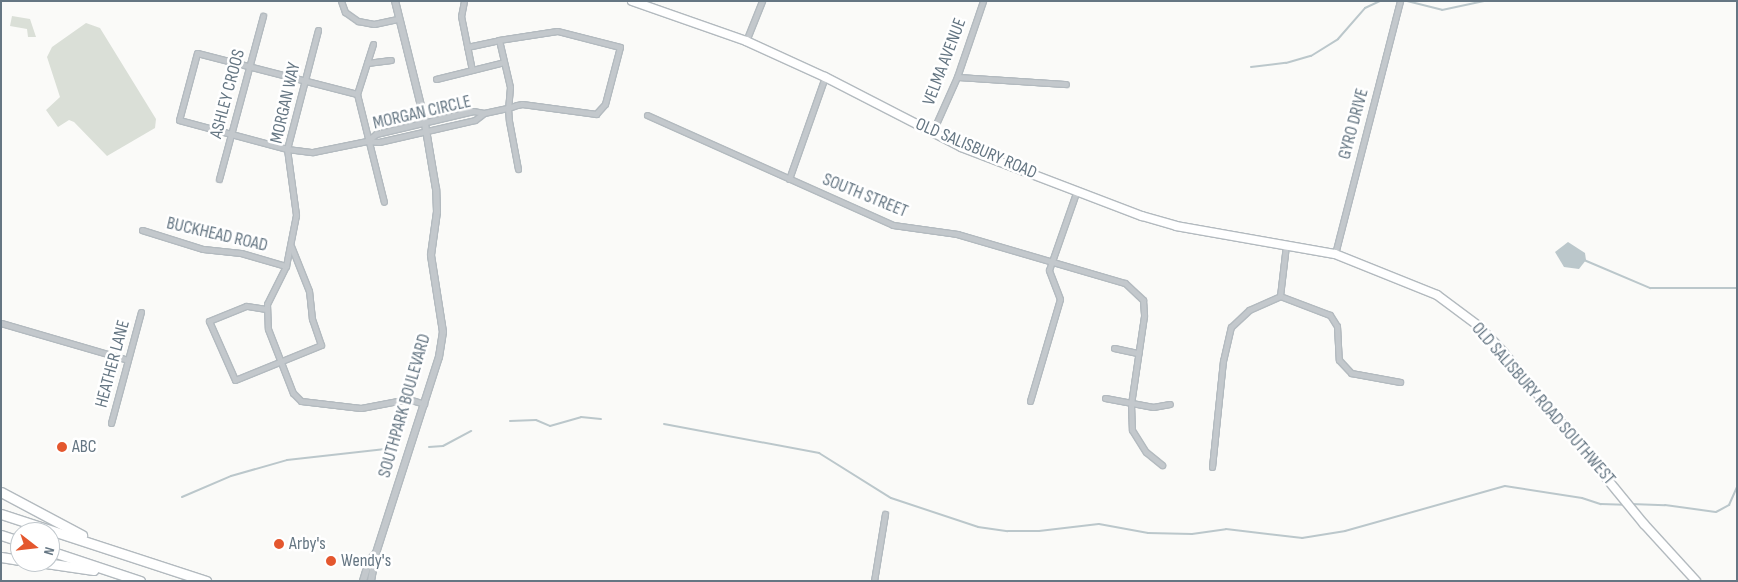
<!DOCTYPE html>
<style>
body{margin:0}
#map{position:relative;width:1738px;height:582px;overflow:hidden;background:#fafaf8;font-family:"Sofia Sans Condensed",sans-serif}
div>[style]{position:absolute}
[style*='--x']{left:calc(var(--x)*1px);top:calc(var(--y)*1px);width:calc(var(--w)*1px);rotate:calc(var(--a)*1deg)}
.green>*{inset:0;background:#dadfd7}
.water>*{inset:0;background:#bbc7cb}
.stream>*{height:2px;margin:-1px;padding:0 1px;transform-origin:1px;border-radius:1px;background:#bbc7cb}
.roads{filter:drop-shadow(1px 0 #b3babf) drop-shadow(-1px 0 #b3babf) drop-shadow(0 1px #b3babf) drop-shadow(0 -1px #b3babf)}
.minor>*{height:5px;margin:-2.5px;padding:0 2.5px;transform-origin:2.5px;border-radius:2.5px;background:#c3c8cc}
.tertiary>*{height:6px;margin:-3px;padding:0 3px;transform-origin:3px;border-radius:3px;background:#c3c8cc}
.secondary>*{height:8px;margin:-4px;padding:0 4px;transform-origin:4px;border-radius:4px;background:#fff}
.primary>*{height:9px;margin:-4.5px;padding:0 4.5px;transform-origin:4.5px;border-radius:4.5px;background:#fff}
.dots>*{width:14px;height:14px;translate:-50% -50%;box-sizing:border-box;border:2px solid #fff;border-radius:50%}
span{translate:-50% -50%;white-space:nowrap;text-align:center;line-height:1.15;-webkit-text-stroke:5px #fff;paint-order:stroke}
.street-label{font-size:18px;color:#657683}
.poi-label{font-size:18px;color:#657683}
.left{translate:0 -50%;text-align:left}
.frame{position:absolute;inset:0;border:2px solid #657683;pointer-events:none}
.north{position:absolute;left:10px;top:522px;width:50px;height:50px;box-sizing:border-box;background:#fff;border:1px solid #c1c8cd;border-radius:50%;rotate:106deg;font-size:14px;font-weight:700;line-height:20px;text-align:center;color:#657683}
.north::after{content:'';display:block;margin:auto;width:18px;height:22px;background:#e4572e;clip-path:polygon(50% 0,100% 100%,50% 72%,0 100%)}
</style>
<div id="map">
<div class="green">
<i style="clip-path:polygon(12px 16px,30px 19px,36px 37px,28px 37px,27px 29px,10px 26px)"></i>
<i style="clip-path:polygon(86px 23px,100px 28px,156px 119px,155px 128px,107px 156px,74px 122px,69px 120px,58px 127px,46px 110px,60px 97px,47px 57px,52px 47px)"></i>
</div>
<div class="water">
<i style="clip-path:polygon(1568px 242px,1585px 253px,1586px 260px,1579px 269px,1564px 267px,1555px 252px)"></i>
</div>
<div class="stream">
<i style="--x:1407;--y:1;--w:36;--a:14"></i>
<i style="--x:1442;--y:10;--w:43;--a:-12.1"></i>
<i style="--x:1251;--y:67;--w:35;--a:-7"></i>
<i style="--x:1286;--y:63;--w:26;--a:-16"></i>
<i style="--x:1311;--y:56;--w:32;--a:-32"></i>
<i style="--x:1338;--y:39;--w:41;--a:-48.9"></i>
<i style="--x:1365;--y:8;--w:17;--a:-25"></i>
<i style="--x:1584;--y:260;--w:72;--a:23"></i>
<i style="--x:1650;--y:288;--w:87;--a:0"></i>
<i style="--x:510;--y:421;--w:26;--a:-2"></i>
<i style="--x:536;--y:420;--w:15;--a:23"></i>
<i style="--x:550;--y:426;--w:32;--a:-16"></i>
<i style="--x:581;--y:417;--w:20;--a:6"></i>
<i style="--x:664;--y:424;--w:158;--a:10.6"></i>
<i style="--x:819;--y:453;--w:85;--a:32"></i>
<i style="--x:891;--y:498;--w:92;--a:18.4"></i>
<i style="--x:978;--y:527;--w:30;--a:8"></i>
<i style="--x:1008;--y:531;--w:31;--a:0"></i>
<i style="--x:1039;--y:531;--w:60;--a:-6.7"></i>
<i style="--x:1099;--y:524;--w:50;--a:10.4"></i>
<i style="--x:1148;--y:533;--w:44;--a:1.3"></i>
<i style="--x:1192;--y:534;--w:34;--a:-8"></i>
<i style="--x:1226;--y:529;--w:77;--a:6.8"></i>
<i style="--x:1302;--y:538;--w:44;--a:-9.2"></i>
<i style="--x:1345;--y:531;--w:166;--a:-15.7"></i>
<i style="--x:1505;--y:486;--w:78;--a:8.9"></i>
<i style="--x:1582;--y:498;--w:20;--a:18"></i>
<i style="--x:1601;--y:504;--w:23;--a:2"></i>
<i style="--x:429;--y:447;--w:14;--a:-4"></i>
<i style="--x:443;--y:446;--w:32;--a:-28"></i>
<i style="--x:182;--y:497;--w:53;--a:-23.2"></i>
<i style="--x:231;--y:476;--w:58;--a:-15.9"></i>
<i style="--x:287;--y:460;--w:108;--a:-6.4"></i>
<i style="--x:1631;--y:504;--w:34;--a:2"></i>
<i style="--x:1665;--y:505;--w:51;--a:7.8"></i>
<i style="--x:1716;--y:512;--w:15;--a:-28"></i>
<i style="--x:1729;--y:505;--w:20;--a:-66"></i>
</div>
<div class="roads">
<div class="minor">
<i style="--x:341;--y:1;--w:12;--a:70"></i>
<i style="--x:345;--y:12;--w:16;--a:35"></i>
<i style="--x:358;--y:21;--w:16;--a:11"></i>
<i style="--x:374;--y:24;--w:25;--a:-12"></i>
<i style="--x:464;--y:1;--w:15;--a:101"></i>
<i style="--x:461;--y:16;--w:55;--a:78.5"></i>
<i style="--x:318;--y:30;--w:123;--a:104.6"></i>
<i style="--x:287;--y:149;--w:67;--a:82.2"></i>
<i style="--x:296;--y:215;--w:52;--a:101.1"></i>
<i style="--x:286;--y:266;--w:42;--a:116.6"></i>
<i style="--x:267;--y:304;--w:25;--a:88"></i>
<i style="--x:268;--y:329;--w:69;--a:68.7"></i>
<i style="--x:293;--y:393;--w:11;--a:45"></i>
<i style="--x:301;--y:401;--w:60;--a:6.7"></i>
<i style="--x:361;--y:408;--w:48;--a:-10.8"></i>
<i style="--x:408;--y:399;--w:17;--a:17"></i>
<i style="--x:746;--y:41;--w:43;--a:-68.2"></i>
<i style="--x:373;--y:44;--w:52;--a:107.7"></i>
<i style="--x:357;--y:94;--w:111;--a:76"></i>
<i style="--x:467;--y:47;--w:33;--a:-12"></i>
<i style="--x:367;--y:63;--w:24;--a:-7"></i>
<i style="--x:957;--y:77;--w:109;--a:3.7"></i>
<i style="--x:436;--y:79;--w:70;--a:-14"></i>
<i style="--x:357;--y:94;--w:165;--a:-165.6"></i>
<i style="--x:197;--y:53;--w:69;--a:105"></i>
<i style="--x:179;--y:120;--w:112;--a:15"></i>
<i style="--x:287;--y:149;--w:26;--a:7"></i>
<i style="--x:313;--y:152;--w:55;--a:-11.5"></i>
<i style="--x:367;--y:141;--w:12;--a:5"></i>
<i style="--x:379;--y:142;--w:98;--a:-12.9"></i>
<i style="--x:475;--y:120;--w:11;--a:-38"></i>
<i style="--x:647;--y:115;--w:269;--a:24.1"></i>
<i style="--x:893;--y:225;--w:65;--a:8"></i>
<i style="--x:957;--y:234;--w:175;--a:16.3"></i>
<i style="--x:1125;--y:283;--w:25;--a:43"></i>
<i style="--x:1143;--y:300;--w:16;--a:86"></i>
<i style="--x:1144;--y:316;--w:89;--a:98.4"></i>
<i style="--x:1131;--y:404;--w:26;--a:88"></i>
<i style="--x:1132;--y:430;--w:26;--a:58"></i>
<i style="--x:1146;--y:452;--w:21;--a:39"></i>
<i style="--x:932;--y:133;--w:61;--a:-65.9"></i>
<i style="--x:957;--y:77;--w:80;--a:-71.1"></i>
<i style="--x:367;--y:141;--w:11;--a:-38"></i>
<i style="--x:376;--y:134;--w:100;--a:-13.3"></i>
<i style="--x:473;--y:111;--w:11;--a:10"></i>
<i style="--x:484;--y:113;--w:25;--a:-12"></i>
<i style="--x:508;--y:108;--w:9;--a:-18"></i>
<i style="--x:517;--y:105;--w:5;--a:-11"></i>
<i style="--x:522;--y:104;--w:75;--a:7.7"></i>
<i style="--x:596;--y:114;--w:13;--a:-48"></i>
<i style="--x:605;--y:104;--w:59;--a:-75.3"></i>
<i style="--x:620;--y:47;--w:65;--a:-165.7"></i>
<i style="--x:557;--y:31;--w:59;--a:171.2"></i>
<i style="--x:499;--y:40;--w:48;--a:76.8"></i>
<i style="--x:510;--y:87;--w:21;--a:95"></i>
<i style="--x:508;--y:108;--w:13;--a:86"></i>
<i style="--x:509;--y:121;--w:49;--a:79.4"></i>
<i style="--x:219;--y:179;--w:169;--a:-74.9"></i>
<i style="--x:789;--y:179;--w:108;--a:-70.6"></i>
<i style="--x:142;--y:230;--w:64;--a:17.3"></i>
<i style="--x:203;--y:249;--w:38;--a:6"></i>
<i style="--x:241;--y:253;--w:47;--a:16.1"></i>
<i style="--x:1335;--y:254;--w:261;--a:-75.6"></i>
<i style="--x:1280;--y:296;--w:53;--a:20.8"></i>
<i style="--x:1330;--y:315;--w:13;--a:58"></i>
<i style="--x:1337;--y:326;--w:34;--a:87"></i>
<i style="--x:1339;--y:360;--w:18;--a:47"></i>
<i style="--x:1351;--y:373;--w:50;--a:10.4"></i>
<i style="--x:266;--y:309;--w:20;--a:-171"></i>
<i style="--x:246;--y:306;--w:40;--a:158"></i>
<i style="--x:209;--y:321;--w:64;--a:66.2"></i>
<i style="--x:235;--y:380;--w:93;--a:-22.1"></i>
<i style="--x:321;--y:345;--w:28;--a:-109"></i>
<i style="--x:312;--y:319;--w:28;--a:-96"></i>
<i style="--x:309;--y:291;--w:48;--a:-111.8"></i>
<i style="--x:1;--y:323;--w:132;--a:16.2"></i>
<i style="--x:1114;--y:348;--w:25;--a:12"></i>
<i style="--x:1105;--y:398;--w:49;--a:10.6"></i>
<i style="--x:1153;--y:407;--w:17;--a:-10"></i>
<i style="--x:1030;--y:401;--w:106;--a:-73.6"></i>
<i style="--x:1060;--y:299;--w:31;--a:-111"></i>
<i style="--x:1049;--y:270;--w:85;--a:-70.7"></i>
<i style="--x:111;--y:423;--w:115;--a:-74.9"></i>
<i style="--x:1212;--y:467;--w:107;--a:-84.1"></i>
<i style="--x:1223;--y:361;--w:35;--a:-77"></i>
<i style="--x:1231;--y:327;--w:25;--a:-43"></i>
<i style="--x:1249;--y:310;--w:34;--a:-24"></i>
<i style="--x:1280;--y:296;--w:51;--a:-83.3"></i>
<i style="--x:874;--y:581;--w:68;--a:-80.7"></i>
</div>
<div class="tertiary">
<i style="--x:363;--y:581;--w:21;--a:-73"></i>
<i style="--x:369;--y:561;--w:11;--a:-49"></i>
<i style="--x:371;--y:581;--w:28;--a:-80"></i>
<i style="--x:376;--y:553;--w:206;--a:-72.2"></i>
<i style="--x:439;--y:357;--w:25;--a:-81"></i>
<i style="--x:443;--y:332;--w:78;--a:-98.9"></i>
<i style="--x:431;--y:255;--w:43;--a:-82.1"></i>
<i style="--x:437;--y:212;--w:23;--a:-92"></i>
<i style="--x:436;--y:189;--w:72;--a:-99.6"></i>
<i style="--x:424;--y:118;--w:121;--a:-103.9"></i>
</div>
<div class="secondary">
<i style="--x:632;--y:1;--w:121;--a:19.3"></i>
<i style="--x:746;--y:41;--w:87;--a:24.5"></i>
<i style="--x:825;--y:77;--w:153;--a:27.2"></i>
<i style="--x:961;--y:147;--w:194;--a:20.9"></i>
<i style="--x:1142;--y:216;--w:35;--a:16"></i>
<i style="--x:1176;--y:226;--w:161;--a:10"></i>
<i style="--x:1335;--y:254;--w:110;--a:21.9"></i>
<i style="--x:1437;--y:295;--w:54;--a:36.7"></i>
<i style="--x:1480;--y:327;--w:35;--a:47"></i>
<i style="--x:1504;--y:353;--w:221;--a:50.7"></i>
<i style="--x:1644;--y:524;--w:77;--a:47.6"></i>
</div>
<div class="primary">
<i style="--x:1;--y:492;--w:92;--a:28"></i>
<i style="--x:1;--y:514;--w:216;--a:18.1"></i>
<i style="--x:1;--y:535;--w:20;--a:18"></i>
<i style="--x:50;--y:551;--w:95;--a:18.4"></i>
<i style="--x:1;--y:557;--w:19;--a:9"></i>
<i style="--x:39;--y:562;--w:55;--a:8.4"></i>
</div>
</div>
<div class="dots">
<i style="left:62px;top:447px;background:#e4572e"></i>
<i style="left:279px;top:544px;background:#e4572e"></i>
<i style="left:331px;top:561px;background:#e4572e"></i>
</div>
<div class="street-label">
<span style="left:945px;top:62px;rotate:-69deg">VELMA AVENUE</span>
<span style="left:228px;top:94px;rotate:-75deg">ASHLEY CROOS</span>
<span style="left:286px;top:103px;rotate:-77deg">MORGAN WAY</span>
<span style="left:422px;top:113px;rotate:-13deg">MORGAN CIRCLE</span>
<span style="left:1354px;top:124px;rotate:-75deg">GYRO DRIVE</span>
<span style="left:976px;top:149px;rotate:23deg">OLD SALISBURY ROAD</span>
<span style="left:865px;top:196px;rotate:22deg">SOUTH STREET</span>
<span style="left:217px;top:235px;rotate:13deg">BUCKHEAD ROAD</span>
<span style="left:113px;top:364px;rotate:-75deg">HEATHER LANE</span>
<span style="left:1543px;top:404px;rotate:49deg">OLD SALISBURY ROAD SOUTHWEST</span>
<span style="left:405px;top:406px;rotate:-74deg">SOUTHPARK BOULEVARD</span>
</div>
<div class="poi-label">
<span class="left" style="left:72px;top:447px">ABC</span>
<span class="left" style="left:289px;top:544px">Arby's</span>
<span class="left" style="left:341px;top:561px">Wendy's</span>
</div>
<div class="frame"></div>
<div class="north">N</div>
</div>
